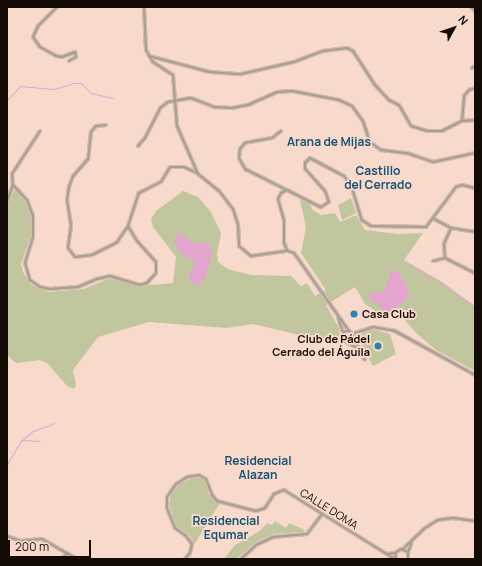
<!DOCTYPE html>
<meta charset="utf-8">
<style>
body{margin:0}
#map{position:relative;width:482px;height:566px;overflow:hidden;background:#f8dacc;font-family:Manrope,sans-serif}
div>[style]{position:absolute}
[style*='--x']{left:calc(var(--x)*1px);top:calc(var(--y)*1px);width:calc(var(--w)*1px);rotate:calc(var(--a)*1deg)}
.green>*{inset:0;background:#c1c69e}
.water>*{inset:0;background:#e3a5ce}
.stream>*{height:1px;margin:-0.5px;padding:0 0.5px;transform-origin:0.5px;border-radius:0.5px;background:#e3a5ce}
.roads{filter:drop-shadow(1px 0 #d4b9ac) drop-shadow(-1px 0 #d4b9ac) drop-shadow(0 1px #d4b9ac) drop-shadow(0 -1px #d4b9ac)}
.street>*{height:2px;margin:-1px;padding:0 1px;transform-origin:1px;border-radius:1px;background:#a59f94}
.street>.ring{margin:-1px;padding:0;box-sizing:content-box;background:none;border:2px solid #a59f94;border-radius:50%}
.dots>*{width:11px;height:11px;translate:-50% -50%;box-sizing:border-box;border:2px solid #f8dacc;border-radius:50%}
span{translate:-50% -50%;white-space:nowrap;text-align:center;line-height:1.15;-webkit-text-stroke:3.5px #f8dacc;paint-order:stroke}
.poi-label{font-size:11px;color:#140a06;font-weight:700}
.left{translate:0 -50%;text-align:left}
.right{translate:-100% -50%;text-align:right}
.street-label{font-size:11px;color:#140a06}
.neighbourhood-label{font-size:12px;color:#1a5374;font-weight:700}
.frame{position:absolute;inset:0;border:8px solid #140a06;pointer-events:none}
.north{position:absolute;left:434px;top:8px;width:40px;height:40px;-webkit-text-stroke:3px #f8dacc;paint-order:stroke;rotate:50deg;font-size:11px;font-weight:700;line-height:16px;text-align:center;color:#140a06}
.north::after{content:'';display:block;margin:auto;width:14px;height:18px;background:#140a06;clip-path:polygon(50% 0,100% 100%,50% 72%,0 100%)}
.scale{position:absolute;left:8px;top:540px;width:83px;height:18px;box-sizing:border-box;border:2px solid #140a06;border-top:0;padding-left:5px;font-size:12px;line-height:14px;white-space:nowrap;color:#140a06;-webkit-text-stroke:3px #f8dacc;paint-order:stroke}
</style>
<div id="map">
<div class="green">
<i style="clip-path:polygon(17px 190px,26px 201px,32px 219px,32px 233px,21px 264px,23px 272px,31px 285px,49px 292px,84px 289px,107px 279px,123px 280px,138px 286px,173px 283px,176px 257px,153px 227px,151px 219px,156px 211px,183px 191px,198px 197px,211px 212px,221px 233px,217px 254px,218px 262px,228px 269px,251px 275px,291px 276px,301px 286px,307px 283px,315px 296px,326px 290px,301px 253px,306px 227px,300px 200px,309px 203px,313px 210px,321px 215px,335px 213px,340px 222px,356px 215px,365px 230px,398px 234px,423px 233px,404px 260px,442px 282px,475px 306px,475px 371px,436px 350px,415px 332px,400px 314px,380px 314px,365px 304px,355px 287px,326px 305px,339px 328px,340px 338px,329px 342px,253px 324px,227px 328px,149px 322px,98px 337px,73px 370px,76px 385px,74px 389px,67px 386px,47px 363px,40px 360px,16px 363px,7px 355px,7px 206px,14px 191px)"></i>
<i style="clip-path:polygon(351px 198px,356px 213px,342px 220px,338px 205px)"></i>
<i style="clip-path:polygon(372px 329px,390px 334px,396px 354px,373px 366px,356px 335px)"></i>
<i style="clip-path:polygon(198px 476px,205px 480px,209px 495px,220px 503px,194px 545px,190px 536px,176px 526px,169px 505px,171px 494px,179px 484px)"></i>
<i style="clip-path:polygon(275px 521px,286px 528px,289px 523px,305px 530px,309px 529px,302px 532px,273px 534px,256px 542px,236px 559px,224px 559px,235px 545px,261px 530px,267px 523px,272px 525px)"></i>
</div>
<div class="water">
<i style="clip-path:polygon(180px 233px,195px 243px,209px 244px,212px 252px,205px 280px,196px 286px,191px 283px,189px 277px,195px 262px,180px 252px,174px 244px,175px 237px)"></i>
<i style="clip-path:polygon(392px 269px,399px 273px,406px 285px,409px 296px,401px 305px,388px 312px,367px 297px,371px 293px,384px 292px)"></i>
</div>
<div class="stream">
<i style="--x:7;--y:100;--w:19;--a:-47"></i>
<i style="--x:20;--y:86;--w:34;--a:5"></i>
<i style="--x:54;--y:89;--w:21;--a:-17"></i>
<i style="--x:74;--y:83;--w:7;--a:0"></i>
<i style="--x:81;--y:83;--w:14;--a:45"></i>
<i style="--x:91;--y:93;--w:22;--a:13"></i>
<i style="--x:410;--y:266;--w:38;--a:29"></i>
<i style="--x:443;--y:284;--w:40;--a:37"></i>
<i style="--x:23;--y:440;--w:17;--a:3"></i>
<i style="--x:7;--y:464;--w:27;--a:-59"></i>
<i style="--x:21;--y:441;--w:16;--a:-40"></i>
<i style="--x:33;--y:431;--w:23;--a:-20"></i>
</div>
<div class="roads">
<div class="street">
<i style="--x:57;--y:7;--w:27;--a:135"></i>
<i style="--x:38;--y:26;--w:12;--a:114"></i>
<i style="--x:33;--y:37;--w:12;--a:55"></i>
<i style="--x:40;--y:47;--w:18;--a:29"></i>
<i style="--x:56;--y:56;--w:6;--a:9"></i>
<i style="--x:62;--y:57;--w:14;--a:-21"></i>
<i style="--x:75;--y:52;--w:5;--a:79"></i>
<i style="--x:76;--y:57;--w:8;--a:150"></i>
<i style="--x:144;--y:7;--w:43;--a:87.3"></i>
<i style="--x:146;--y:50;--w:14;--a:60"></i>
<i style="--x:153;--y:62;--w:24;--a:33"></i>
<i style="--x:173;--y:75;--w:51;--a:85.5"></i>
<i style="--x:177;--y:126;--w:52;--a:66.4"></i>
<i style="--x:198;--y:174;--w:28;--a:39"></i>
<i style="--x:220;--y:192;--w:21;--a:53"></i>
<i style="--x:233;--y:209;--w:16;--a:72"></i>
<i style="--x:238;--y:224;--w:22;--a:87"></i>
<i style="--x:239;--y:246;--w:16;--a:40"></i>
<i style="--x:251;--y:256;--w:37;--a:-8"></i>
<i style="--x:288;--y:251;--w:6;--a:18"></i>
<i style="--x:294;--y:253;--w:95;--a:54.8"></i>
<i style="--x:471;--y:7;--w:6;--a:45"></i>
<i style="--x:149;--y:56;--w:63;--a:14.7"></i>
<i style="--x:210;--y:72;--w:31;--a:4"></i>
<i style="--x:241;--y:74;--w:54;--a:-12.8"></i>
<i style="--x:294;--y:62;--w:31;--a:-21"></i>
<i style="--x:323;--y:51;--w:24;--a:-7"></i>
<i style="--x:347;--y:48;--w:7;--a:27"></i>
<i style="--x:353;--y:51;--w:40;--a:57.1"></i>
<i style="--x:375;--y:85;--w:21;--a:47"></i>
<i style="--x:389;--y:100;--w:11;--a:27"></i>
<i style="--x:399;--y:105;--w:24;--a:60"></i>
<i style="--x:411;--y:126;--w:17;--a:17"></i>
<i style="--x:427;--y:131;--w:15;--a:0"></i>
<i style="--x:442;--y:131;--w:22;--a:-27"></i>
<i style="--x:462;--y:121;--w:13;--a:-4"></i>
<i style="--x:472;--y:68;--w:4;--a:-34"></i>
<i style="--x:462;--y:121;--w:25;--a:-85"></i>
<i style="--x:464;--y:96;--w:8;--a:-50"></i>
<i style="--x:469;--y:90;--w:6;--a:-18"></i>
<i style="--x:106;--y:125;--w:10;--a:174"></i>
<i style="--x:96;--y:126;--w:8;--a:130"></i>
<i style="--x:91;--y:132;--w:27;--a:96"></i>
<i style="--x:88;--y:159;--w:23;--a:131"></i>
<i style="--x:73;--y:176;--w:12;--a:110"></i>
<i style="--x:69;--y:187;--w:13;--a:99"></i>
<i style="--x:67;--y:200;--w:26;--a:81"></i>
<i style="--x:71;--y:226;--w:22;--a:98"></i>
<i style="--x:68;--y:248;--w:11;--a:52"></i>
<i style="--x:75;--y:257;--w:17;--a:-7"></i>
<i style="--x:92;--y:255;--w:28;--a:-27"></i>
<i style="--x:117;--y:242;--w:19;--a:-55"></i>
<i style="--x:128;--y:226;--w:35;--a:-72"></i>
<i style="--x:139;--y:193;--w:25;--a:-27"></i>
<i style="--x:161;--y:182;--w:17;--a:-59"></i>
<i style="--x:170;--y:167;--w:14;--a:0"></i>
<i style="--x:184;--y:167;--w:14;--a:25"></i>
<i style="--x:40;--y:131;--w:51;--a:123.1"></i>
<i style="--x:12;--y:174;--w:11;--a:85"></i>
<i style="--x:13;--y:185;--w:21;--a:47"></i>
<i style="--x:27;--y:200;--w:17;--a:69"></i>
<i style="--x:33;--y:216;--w:21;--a:90"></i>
<i style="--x:33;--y:237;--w:27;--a:107"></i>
<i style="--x:25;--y:263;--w:18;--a:74"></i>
<i style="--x:30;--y:280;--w:12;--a:35"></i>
<i style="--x:40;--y:287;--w:10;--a:11"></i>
<i style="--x:50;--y:289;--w:28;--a:-4"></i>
<i style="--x:78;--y:287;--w:21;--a:-23"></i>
<i style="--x:97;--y:279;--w:13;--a:-13"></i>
<i style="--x:110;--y:276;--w:31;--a:17"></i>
<i style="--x:140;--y:285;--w:7;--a:-16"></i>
<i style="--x:147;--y:283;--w:13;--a:-48"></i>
<i style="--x:156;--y:273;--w:11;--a:-90"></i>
<i style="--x:156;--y:262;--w:28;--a:-132"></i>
<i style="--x:137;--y:241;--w:17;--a:-121"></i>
<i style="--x:281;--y:131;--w:11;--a:142"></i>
<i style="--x:272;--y:138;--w:27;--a:170"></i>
<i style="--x:245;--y:143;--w:8;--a:130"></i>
<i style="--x:240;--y:149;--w:9;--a:96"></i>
<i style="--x:239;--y:158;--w:13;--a:61"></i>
<i style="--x:245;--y:169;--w:47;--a:26.6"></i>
<i style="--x:138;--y:146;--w:11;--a:-49"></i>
<i style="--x:145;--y:138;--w:34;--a:-63"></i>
<i style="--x:160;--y:108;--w:10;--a:-37"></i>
<i style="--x:168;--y:102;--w:23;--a:-10"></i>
<i style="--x:191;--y:98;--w:26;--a:21"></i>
<i style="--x:215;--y:107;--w:17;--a:3"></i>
<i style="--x:232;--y:108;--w:16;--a:-11"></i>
<i style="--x:248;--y:105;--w:32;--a:-24"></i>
<i style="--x:277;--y:92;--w:15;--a:-4"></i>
<i style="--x:292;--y:91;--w:48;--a:10.8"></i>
<i style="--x:339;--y:100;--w:14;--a:25"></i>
<i style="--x:352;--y:106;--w:19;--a:54"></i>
<i style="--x:363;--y:121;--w:22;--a:72"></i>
<i style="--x:370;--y:142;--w:14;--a:36"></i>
<i style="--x:381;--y:150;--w:26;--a:7"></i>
<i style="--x:407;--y:153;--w:28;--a:19"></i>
<i style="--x:433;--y:162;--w:43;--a:-12.1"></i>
<i style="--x:7;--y:202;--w:18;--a:-71"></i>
<i style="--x:434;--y:219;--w:19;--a:28"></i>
<i style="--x:451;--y:228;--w:24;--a:9"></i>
<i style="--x:451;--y:228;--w:17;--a:114"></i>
<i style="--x:444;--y:244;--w:14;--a:86"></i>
<i style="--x:445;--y:258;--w:34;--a:27"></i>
<i style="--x:287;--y:250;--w:8;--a:-113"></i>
<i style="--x:284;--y:243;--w:23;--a:-90"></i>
<i style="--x:284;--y:220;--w:22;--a:-106"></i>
<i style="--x:278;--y:199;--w:7;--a:-63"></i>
<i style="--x:281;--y:193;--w:7;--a:-27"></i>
<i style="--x:287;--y:190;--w:38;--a:27"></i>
<i style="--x:321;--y:207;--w:9;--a:-32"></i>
<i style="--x:329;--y:202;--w:12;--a:-110"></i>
<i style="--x:325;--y:191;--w:30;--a:-132"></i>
<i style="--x:305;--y:169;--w:6;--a:-90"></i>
<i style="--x:305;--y:163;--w:7;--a:-45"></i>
<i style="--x:310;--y:158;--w:38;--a:28"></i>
<i style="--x:344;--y:176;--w:11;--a:52"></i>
<i style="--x:351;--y:185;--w:37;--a:73"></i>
<i style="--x:362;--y:220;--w:11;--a:34"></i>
<i style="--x:371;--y:226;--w:55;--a:1"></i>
<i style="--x:426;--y:227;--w:50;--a:-53.1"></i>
<i style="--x:456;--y:187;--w:6;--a:-18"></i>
<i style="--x:462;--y:185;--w:13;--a:13"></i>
<i style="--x:433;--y:261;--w:12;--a:-14"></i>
<i style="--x:338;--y:317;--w:16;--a:72"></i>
<i class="ring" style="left:341.5px;top:330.5px;width:9px;height:9px"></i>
<i style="--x:352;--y:334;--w:22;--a:-18"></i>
<i style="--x:373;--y:327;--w:22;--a:10"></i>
<i style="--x:395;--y:331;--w:91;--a:28.8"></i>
<i style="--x:353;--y:338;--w:17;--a:59"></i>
<i style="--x:348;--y:343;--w:8;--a:30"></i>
<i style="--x:355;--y:347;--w:16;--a:52"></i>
<i style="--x:7;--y:536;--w:14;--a:21"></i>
<i style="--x:20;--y:541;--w:22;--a:-5"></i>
<i style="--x:42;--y:539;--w:40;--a:29.7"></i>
<i style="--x:403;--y:549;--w:30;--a:-44"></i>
<i style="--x:425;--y:528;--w:15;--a:-32"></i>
<i style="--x:438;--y:520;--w:15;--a:-8"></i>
<i style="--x:453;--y:518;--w:22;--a:8"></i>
<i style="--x:408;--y:552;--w:9;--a:-69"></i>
<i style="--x:387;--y:554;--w:8;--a:-7"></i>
<i style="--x:61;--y:559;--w:9;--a:-41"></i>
<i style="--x:185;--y:559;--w:8;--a:-50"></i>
<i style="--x:190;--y:553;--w:9;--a:-77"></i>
<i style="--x:192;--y:544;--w:10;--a:-127"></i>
<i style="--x:186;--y:536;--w:14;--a:-144"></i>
<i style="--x:175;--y:528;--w:22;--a:-112"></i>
<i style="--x:167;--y:508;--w:11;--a:-90"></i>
<i style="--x:167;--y:497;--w:16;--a:-55"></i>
<i style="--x:176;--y:484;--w:13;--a:-32"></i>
<i style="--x:187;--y:477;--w:12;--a:-9"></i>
<i style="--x:199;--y:475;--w:8;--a:30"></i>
<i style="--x:206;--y:479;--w:17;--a:69"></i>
<i style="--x:212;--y:495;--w:8;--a:50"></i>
<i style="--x:217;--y:501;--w:40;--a:14.4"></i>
<i style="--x:256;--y:511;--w:9;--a:-18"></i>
<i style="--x:265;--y:508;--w:17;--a:-57"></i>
<i style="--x:274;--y:494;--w:11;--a:-22"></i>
<i style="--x:284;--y:490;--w:131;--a:31.9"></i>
<i style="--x:241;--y:559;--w:21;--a:-43"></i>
<i style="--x:256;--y:545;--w:19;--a:-25"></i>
<i style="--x:273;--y:537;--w:34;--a:-5"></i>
<i style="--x:307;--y:534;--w:25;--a:-53"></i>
<i style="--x:396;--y:559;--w:6;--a:-99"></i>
<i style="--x:395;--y:553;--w:7;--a:-34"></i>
<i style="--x:401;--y:549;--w:8;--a:23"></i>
<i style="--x:408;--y:552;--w:7;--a:90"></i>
</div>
</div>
<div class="dots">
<i style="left:354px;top:314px;background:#2f80b1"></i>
<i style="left:378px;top:346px;background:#2f80b1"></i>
</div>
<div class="poi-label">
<span class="left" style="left:362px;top:314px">Casa Club</span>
<span class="right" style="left:370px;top:346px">Club de Pádel<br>Cerrado del Águila</span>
</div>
<div class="street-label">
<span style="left:329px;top:509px;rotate:32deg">CALLE DOMA</span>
</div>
<div class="neighbourhood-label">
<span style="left:329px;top:142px">Arana de Mijas</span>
<span style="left:378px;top:178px">Castillo<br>del Cerrado</span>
<span style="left:258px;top:468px">Residencial<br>Alazan</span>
<span style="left:226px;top:528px">Residencial<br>Equmar</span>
</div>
<div class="frame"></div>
<div class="north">N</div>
<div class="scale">200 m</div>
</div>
